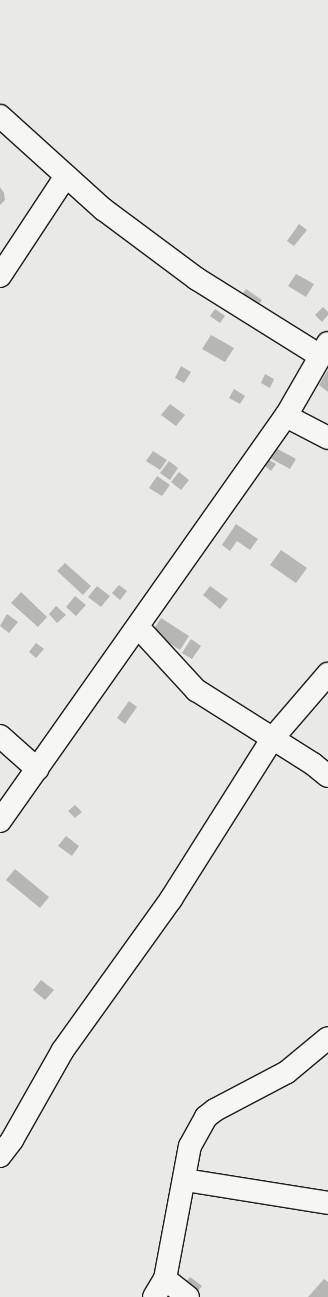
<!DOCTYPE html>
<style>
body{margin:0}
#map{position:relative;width:328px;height:1297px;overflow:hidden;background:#e9e9e5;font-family:Itim,sans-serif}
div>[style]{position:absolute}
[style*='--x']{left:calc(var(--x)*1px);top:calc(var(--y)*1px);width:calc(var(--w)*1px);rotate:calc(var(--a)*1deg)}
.building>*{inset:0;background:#b6b6b3}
.roads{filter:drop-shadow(1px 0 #1c1c1c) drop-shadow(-1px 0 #1c1c1c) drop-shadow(0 1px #1c1c1c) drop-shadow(0 -1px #1c1c1c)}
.minor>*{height:22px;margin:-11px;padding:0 11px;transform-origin:11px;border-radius:11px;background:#f6f6f2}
span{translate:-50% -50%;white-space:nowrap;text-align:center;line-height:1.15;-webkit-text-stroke:3px #f6f6f2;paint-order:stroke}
</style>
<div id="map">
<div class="building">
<i style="clip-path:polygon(0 187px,4px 193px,5px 200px,0 205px)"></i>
<i style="clip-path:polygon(299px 224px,307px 230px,294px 246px,287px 241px)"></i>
<i style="clip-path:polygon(296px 274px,314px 284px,306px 297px,288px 286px)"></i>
<i style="clip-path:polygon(246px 289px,262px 300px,254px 311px,238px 300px)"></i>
<i style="clip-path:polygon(323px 307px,328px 312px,328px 315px,322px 322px,315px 315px)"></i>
<i style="clip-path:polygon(215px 309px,225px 316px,220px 323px,210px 316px)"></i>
<i style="clip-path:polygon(211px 335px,234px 348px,225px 362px,202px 349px)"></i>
<i style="clip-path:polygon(181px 366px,191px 372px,184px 383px,175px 378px)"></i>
<i style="clip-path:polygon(328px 370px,328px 392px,319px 385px)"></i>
<i style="clip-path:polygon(265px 374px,274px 379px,270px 388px,261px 383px)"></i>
<i style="clip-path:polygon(234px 389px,245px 396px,240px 404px,229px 398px)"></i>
<i style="clip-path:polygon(170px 404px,185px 415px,176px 426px,161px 415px)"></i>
<i style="clip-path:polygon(276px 448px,296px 459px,290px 469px,270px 458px)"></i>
<i style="clip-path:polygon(153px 451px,167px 460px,160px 470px,146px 461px)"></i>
<i style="clip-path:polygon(268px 459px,276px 464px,271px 471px,264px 465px)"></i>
<i style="clip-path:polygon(169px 461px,178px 468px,170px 480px,160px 473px)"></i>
<i style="clip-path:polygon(179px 472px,189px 480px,181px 490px,171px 482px)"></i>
<i style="clip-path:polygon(157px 476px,170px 485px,162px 496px,149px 488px)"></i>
<i style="clip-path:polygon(236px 524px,258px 539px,250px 550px,237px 541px,230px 551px,222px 545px)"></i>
<i style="clip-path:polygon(281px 550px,307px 568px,296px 583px,270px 565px)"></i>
<i style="clip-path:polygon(65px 563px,91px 586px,83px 595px,57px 571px)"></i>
<i style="clip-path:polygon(119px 585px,127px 591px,120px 600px,112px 593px)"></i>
<i style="clip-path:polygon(97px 586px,110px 596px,101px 607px,88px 597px)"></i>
<i style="clip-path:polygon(210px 586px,228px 599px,220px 609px,203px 595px)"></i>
<i style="clip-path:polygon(21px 592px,47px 617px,38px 627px,11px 603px)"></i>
<i style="clip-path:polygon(75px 596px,86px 605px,76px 616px,66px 607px)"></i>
<i style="clip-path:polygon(56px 606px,66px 615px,57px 623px,49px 614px)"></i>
<i style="clip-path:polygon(7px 614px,18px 622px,9px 633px,0 626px)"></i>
<i style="clip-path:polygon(161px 618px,189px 636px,180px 650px,152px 632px)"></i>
<i style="clip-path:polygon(191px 639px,201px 646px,192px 659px,182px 653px)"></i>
<i style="clip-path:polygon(36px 643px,44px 649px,36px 658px,29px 652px)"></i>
<i style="clip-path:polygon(129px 701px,137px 707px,125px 724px,117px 718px)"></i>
<i style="clip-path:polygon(75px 805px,82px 812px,75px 818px,68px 811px)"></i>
<i style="clip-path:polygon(66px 836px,79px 846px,72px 856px,58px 846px)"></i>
<i style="clip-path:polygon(15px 869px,49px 897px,40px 908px,6px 880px)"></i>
<i style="clip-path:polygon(41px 980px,54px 990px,45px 1000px,33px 990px)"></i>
<i style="clip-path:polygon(190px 1277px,202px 1286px,193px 1297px,173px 1297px)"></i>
<i style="clip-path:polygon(324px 1279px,328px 1282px,328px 1297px,308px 1297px)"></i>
</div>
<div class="roads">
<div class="minor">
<i style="--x:0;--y:116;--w:139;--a:42.1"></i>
<i style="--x:103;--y:209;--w:117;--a:36.7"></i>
<i style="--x:197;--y:279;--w:145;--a:32"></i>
<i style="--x:0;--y:276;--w:120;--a:-56.6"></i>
<i style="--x:286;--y:416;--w:47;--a:27.6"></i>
<i style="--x:138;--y:627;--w:86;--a:47.4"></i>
<i style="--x:196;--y:690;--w:138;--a:32.3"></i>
<i style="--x:313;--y:764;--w:19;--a:39"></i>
<i style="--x:0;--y:736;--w:50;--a:41.7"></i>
<i style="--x:0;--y:821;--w:496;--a:-54.8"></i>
<i style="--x:286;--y:416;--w:84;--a:-60.1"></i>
<i style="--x:0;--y:1156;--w:20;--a:-53"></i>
<i style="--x:12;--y:1140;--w:103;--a:-60.5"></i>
<i style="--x:63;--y:1050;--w:186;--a:-54.4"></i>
<i style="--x:171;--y:899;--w:189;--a:-57.7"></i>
<i style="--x:272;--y:739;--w:86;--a:-49.3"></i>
<i style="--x:185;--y:1180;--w:145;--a:9.1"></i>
<i style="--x:165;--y:1279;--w:29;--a:38"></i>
<i style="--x:154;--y:1297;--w:21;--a:-59"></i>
<i style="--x:165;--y:1279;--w:135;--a:-79.4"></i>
<i style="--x:190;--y:1146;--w:33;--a:-61"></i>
<i style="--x:206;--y:1117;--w:11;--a:-38"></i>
<i style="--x:215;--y:1110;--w:81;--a:-27.8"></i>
<i style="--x:287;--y:1072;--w:53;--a:-39.7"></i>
</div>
</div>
</div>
